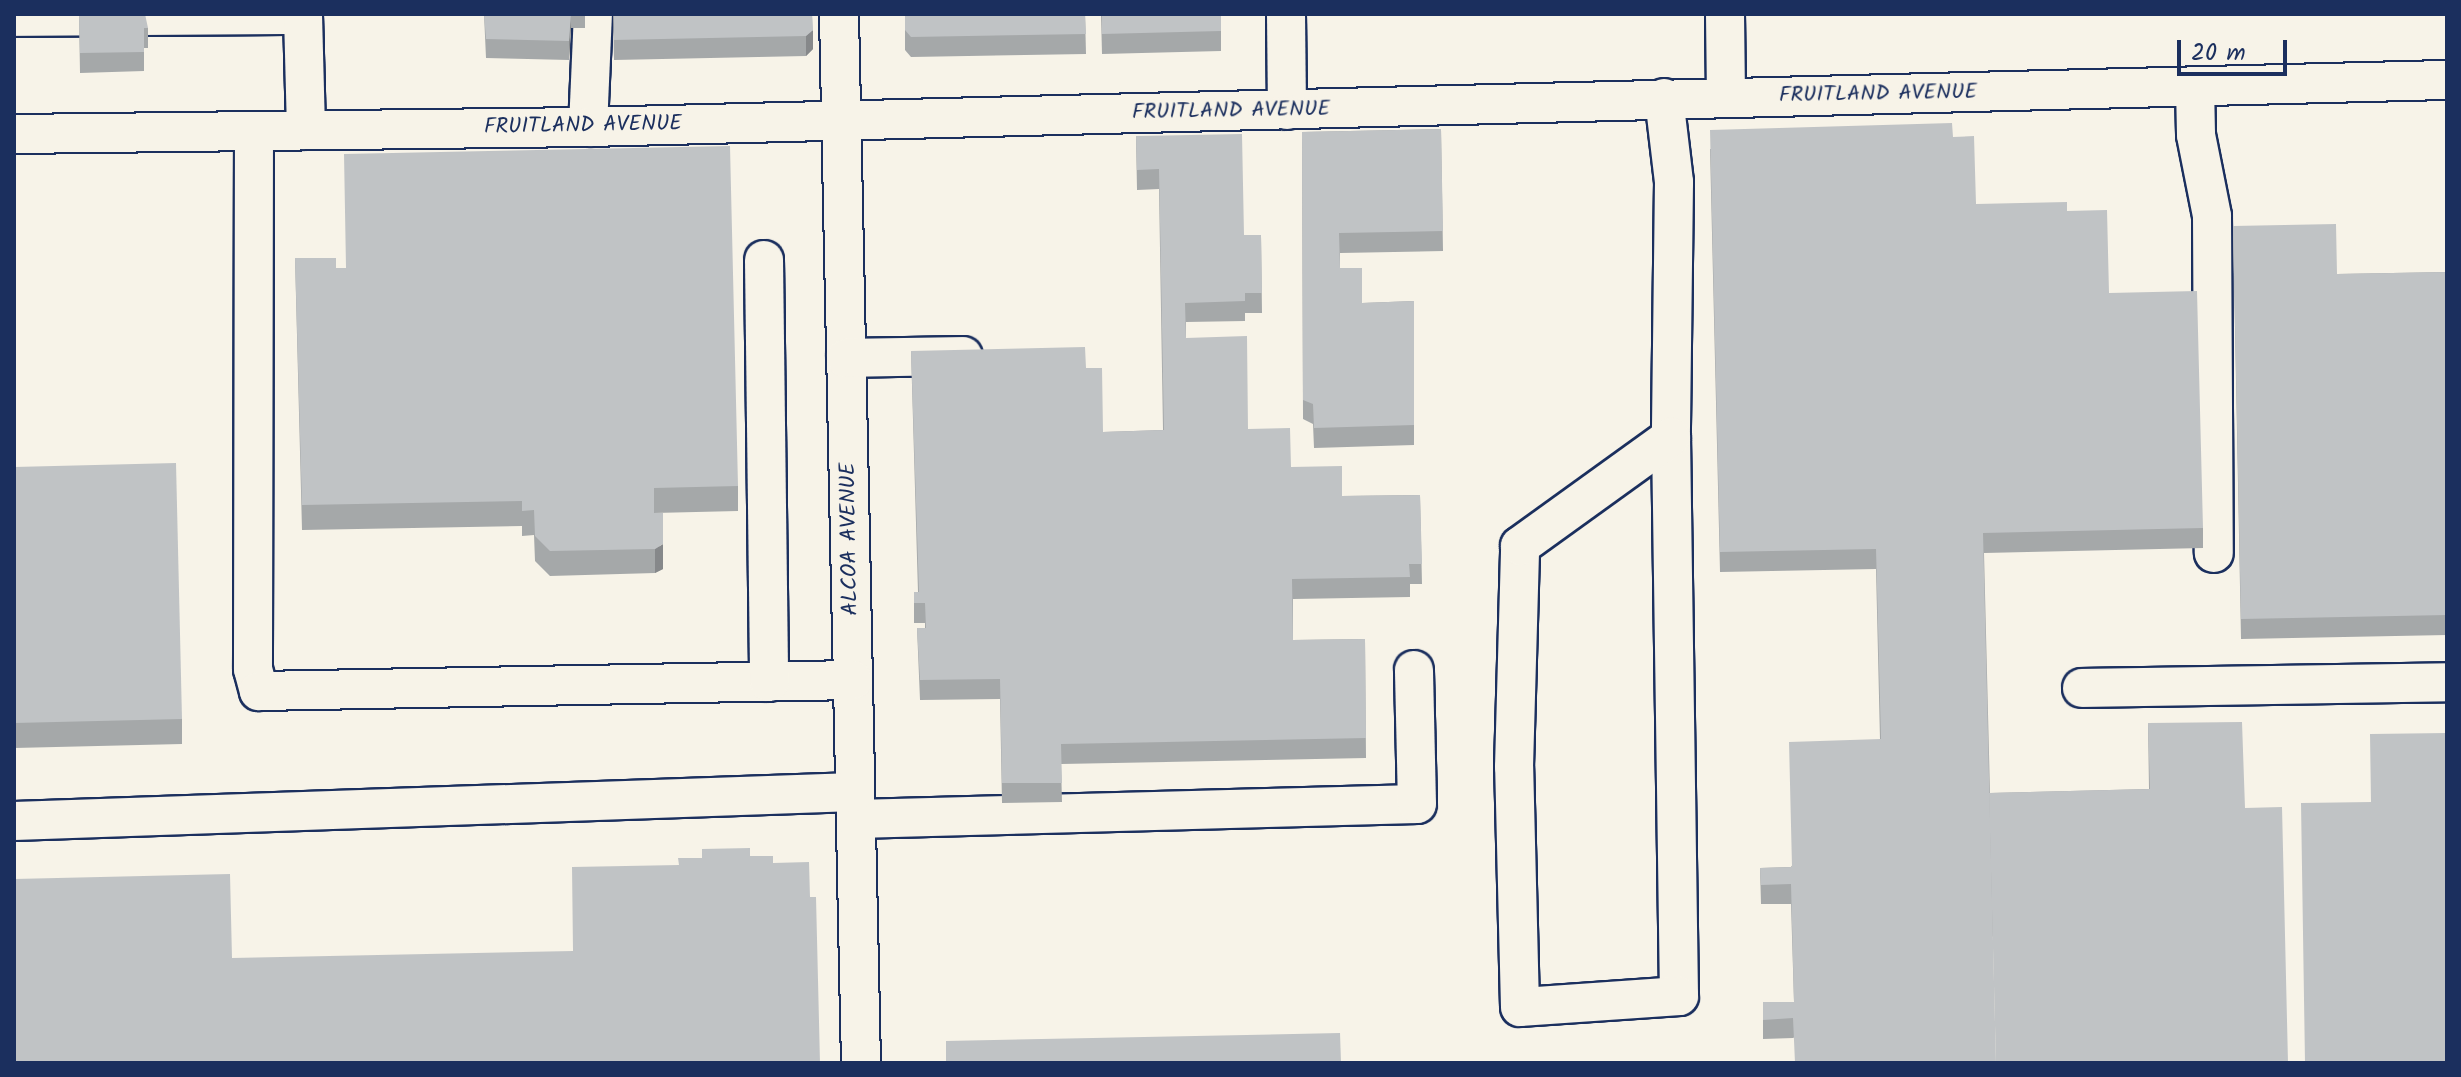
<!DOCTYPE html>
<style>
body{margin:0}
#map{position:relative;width:2461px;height:1077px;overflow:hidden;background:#f7f3e8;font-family:Kalam,sans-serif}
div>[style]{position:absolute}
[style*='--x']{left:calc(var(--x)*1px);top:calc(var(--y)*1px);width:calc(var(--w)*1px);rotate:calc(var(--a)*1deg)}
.roads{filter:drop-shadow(2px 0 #1b2f5e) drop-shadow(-2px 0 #1b2f5e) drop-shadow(0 2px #1b2f5e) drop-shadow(0 -2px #1b2f5e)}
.minor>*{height:38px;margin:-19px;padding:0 19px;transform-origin:19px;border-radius:19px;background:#f7f3e8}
.wall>*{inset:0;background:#a5a8a9}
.shaded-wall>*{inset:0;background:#86888a}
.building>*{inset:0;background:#c0c3c5}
span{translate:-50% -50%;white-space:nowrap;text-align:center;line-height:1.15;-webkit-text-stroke:6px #f7f3e8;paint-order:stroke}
.street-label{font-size:22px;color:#1b2f5e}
.frame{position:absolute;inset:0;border:16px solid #1b2f5e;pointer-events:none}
.scale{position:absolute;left:2177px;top:40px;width:110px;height:36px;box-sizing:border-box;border:4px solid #1b2f5e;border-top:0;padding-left:10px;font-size:24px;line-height:28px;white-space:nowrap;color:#1b2f5e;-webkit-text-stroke:6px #f7f3e8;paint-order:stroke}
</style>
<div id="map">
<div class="roads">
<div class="minor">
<i style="--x:839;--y:14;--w:1049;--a:88.8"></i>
<i style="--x:1286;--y:14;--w:96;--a:89.4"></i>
<i style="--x:1725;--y:14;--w:84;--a:89.3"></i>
<i style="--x:14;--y:17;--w:289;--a:-0.4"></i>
<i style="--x:303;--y:15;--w:115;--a:88.5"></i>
<i style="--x:2195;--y:86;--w:49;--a:88.8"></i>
<i style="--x:2196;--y:135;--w:83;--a:78.8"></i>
<i style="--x:2212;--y:216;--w:337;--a:89.7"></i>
<i style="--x:1664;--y:98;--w:85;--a:83.2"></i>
<i style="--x:1674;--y:182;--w:255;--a:90.7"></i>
<i style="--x:1671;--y:437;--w:559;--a:89.18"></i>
<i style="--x:1679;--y:996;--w:159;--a:176"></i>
<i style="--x:1520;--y:1007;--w:240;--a:-91.4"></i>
<i style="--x:1514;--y:767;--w:221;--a:-88.4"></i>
<i style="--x:1520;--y:546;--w:186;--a:-35.8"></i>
<i style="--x:588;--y:127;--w:113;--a:-87.5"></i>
<i style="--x:254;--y:131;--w:538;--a:90.11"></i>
<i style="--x:253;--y:669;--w:23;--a:75"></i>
<i style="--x:259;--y:691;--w:594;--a:-1.06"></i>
<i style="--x:14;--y:134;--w:574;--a:-0.7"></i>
<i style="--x:588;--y:127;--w:1860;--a:-1.45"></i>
<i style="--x:764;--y:260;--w:422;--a:89.3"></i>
<i style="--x:846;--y:358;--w:117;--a:-1"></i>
<i style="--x:2082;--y:688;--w:365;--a:-0.9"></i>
<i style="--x:856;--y:819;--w:561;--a:-1.53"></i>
<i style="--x:1417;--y:804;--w:134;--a:-91.3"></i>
<i style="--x:14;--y:821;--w:841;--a:-1.97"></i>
</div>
</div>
<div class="wall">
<i style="clip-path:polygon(79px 14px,148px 28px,148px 48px,144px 48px,144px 71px,80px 73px)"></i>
<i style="clip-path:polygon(484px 14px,585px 14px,585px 28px,571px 28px,569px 60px,486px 58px)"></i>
<i style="clip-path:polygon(604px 14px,812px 14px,813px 49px,806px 56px,614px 60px,613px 15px,604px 15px)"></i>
<i style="clip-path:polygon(905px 14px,1085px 14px,1086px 54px,911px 57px,905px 50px)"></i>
<i style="clip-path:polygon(1101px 14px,1221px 14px,1221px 51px,1102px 54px)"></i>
<i style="clip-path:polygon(1441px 129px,1443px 251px,1340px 253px,1340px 268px,1362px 303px,1414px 301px,1414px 445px,1314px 448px,1313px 424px,1303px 419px,1302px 132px)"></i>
<i style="clip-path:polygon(1136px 136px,1244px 235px,1261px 235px,1262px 313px,1245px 313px,1245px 321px,1186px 322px,1186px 338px,1248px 429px,1291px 467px,1342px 496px,1420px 495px,1422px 584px,1410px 584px,1410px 597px,1293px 599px,1293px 640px,1365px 639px,1366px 758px,1061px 764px,1062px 802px,1002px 803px,1000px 699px,920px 700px,917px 628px,925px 628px,925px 623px,914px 623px,914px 592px,918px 592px,911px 351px,1086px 368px,1103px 432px,1163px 430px,1159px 189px,1137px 190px)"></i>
<i style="clip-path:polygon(1953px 137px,1976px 204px,2067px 211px,2109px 293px,2203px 528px,2203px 548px,1984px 553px,1990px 793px,2149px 789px,2148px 723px,2245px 808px,1793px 1038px,1763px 1039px,1763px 1002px,1794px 1002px,1791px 904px,1761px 904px,1760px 868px,1791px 867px,1880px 739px,1876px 569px,1720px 572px,1710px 149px)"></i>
<i style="clip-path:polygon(2233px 226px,2337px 274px,2447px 272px,2447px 635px,2241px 639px)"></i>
<i style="clip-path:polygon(295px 258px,738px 486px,738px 511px,654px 513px,663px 569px,655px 573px,550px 576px,535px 561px,534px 535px,522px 536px,522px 526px,302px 530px)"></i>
<i style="clip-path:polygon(14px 467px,182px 719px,182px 744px,14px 748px)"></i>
</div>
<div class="shaded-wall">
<i style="clip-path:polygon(571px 14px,571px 28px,569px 60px,569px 41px)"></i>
<i style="clip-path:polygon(813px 30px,813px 49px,806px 56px,806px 36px)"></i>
<i style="clip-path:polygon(663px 544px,663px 569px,655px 573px,655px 549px)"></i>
</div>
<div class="building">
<i style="clip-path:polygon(79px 14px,145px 14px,148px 28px,144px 28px,144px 52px,80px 53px)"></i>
<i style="clip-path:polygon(484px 14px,571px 14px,569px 41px,486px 39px)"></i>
<i style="clip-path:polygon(614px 14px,812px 14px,813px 30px,806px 36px,614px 40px)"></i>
<i style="clip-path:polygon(905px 14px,1085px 14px,1086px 34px,911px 37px,905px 30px)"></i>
<i style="clip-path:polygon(1102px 14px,1221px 14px,1221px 31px,1102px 34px)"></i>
<i style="clip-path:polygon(1952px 123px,1953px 137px,1974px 136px,1976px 204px,2067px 202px,2067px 211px,2107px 210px,2109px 293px,2197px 291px,2203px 528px,1983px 533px,1996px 1063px,1795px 1063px,1793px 1018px,1763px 1020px,1763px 1002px,1794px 1002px,1791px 884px,1761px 885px,1760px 868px,1792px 867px,1789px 742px,1881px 739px,1876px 549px,1720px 552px,1710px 130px)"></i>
<i style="clip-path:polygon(1441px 129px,1443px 231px,1339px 233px,1340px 268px,1362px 268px,1362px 303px,1414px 301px,1414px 425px,1314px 428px,1313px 404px,1303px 400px,1302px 132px)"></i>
<i style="clip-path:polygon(1242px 134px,1244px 235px,1261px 235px,1262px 293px,1245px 293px,1245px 301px,1185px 303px,1186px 338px,1247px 336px,1248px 429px,1290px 428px,1291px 467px,1342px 466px,1342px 496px,1420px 495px,1422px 564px,1409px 564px,1410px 577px,1292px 579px,1293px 640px,1365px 639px,1366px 738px,1061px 744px,1062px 783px,1002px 783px,1000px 679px,920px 680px,917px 628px,926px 628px,925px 603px,914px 603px,914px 592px,919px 592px,911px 351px,1085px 347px,1086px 368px,1102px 368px,1103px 432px,1164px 430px,1159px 169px,1137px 170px,1136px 136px)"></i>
<i style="clip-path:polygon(730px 146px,738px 486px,654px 488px,654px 513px,663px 513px,663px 544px,655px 549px,550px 551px,535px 536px,534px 510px,522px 511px,522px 501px,302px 505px,295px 258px,336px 258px,336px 268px,346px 268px,344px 154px)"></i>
<i style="clip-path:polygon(2336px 224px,2337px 274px,2447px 272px,2447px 615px,2241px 619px,2233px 226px)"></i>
<i style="clip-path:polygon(176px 463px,182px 719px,14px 723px,14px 467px)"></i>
<i style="clip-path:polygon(2242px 722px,2245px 808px,2282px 807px,2288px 1063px,1996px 1063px,1989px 793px,2150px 789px,2148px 723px)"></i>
<i style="clip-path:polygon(2447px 733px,2447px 1063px,2305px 1063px,2301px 803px,2371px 802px,2370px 734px)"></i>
<i style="clip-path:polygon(750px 848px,750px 856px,773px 856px,773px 863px,809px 862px,810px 897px,816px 897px,820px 1063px,14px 1063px,14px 879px,230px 874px,232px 958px,573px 951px,572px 867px,679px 865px,678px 858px,702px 858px,702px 849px)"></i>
<i style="clip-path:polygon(1340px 1033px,1341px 1063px,946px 1063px,946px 1041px)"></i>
</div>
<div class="street-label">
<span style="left:1878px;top:94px;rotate:-1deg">FRUITLAND AVENUE</span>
<span style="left:1231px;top:111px;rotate:-1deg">FRUITLAND AVENUE</span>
<span style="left:583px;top:126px;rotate:-1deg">FRUITLAND AVENUE</span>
<span style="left:850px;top:539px;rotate:-91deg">ALCOA AVENUE</span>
</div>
<div class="frame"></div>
<div class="scale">20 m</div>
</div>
